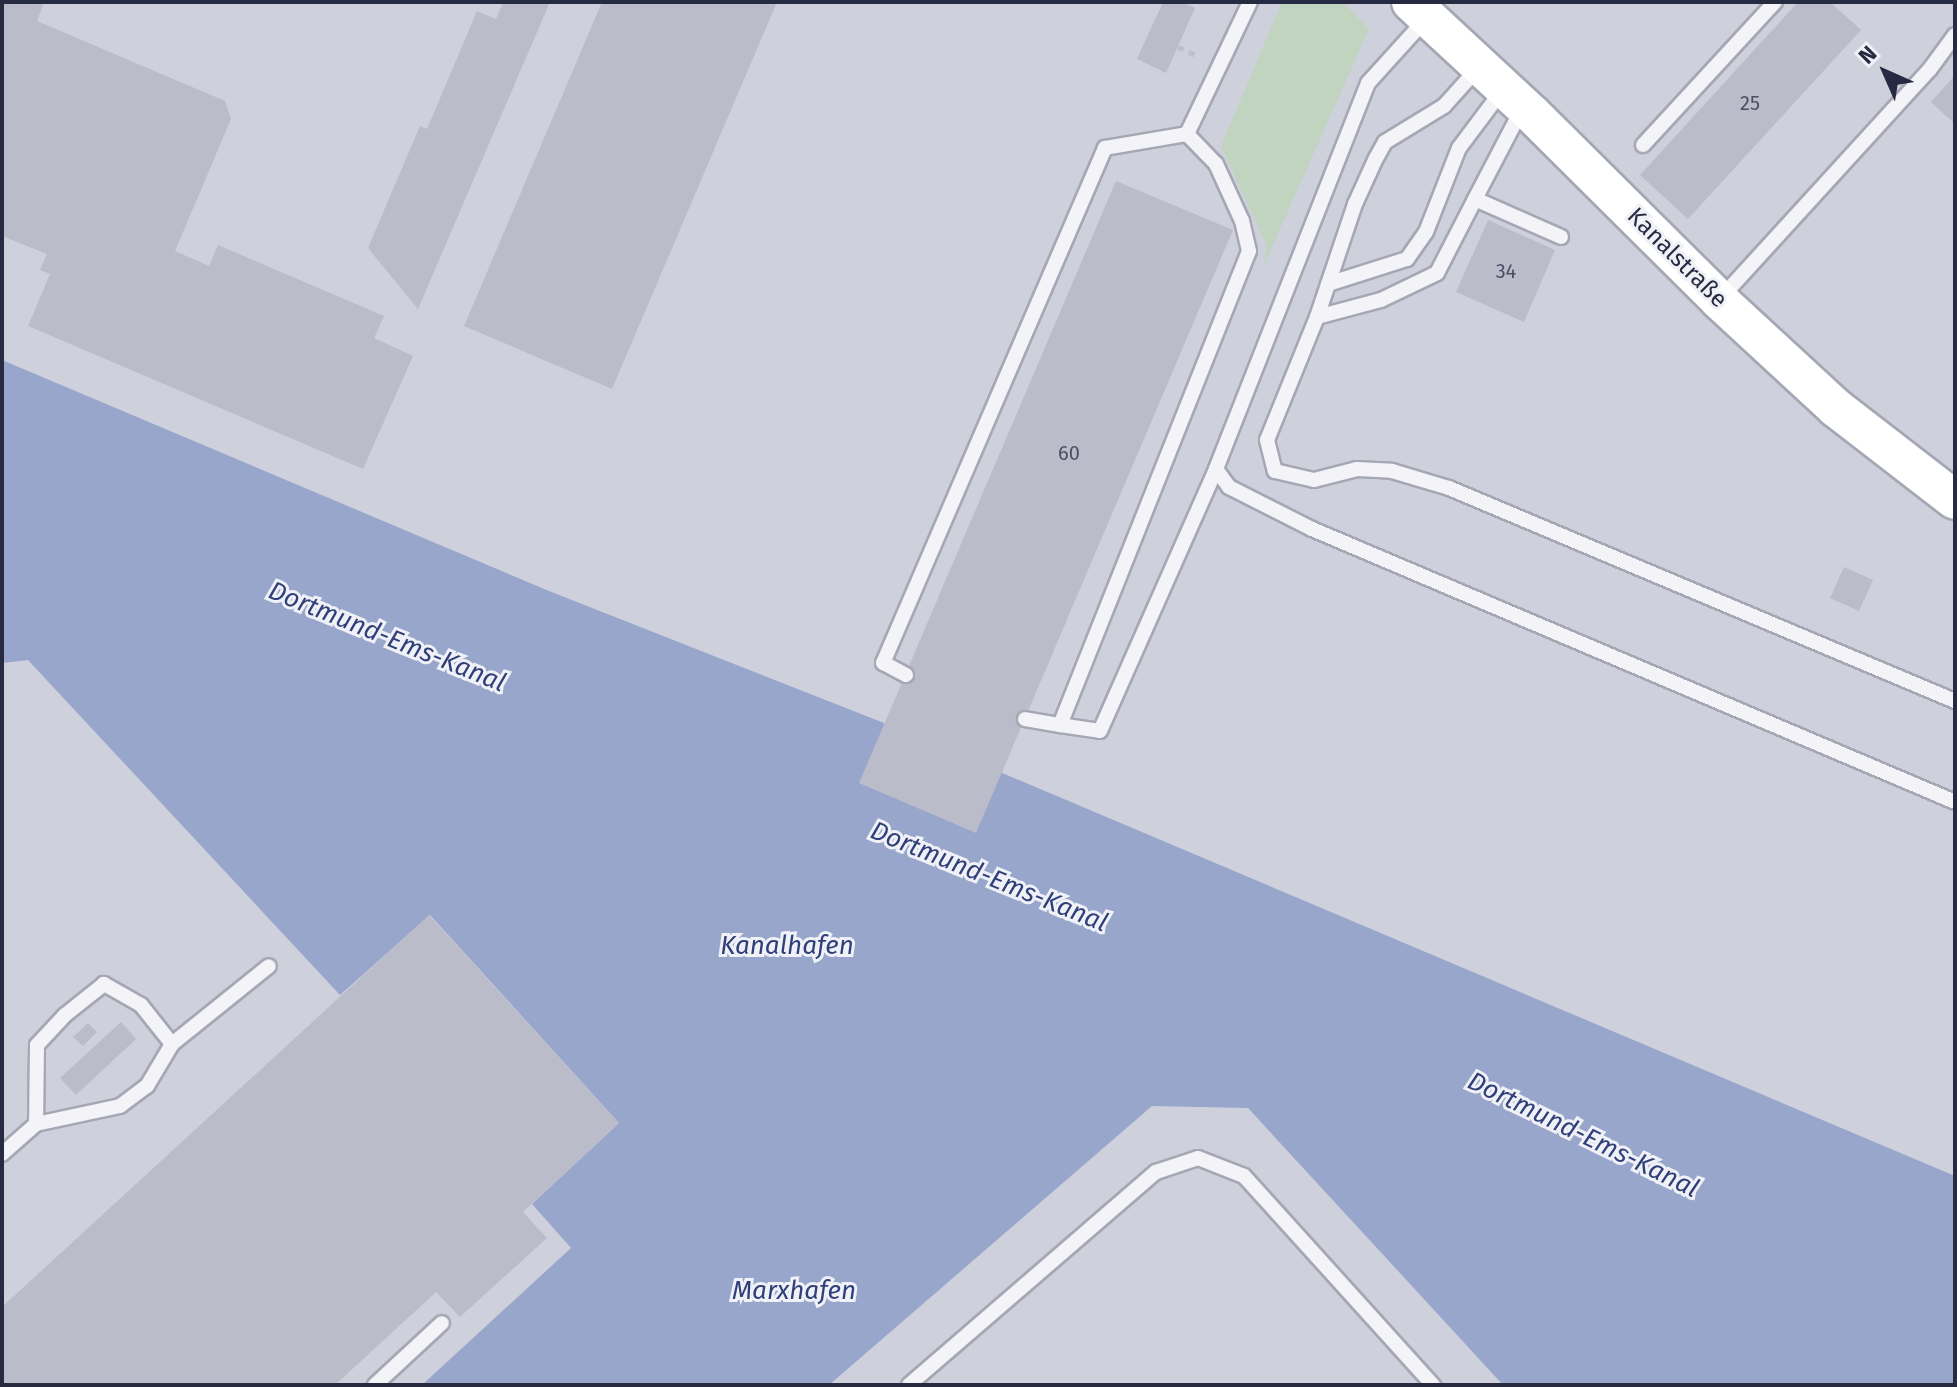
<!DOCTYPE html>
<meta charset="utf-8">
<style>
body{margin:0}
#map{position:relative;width:1957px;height:1387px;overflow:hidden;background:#e0e1ea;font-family:"Fira Sans",sans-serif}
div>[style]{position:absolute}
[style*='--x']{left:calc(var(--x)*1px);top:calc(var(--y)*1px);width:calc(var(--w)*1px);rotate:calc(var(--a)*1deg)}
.built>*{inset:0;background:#ced0dc}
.green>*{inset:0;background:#c1d4c0}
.water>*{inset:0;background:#98a6cc}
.building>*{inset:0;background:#babcca}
.path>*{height:5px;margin-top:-2.5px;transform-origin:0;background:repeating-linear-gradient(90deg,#bebfc9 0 6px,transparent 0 12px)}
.roads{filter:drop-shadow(2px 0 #a5a7b4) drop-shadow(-2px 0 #a5a7b4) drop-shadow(0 2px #a5a7b4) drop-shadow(0 -2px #a5a7b4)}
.lane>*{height:14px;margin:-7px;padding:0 7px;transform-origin:7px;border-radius:7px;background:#f3f3f8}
.secondary>*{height:38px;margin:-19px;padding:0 19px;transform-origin:19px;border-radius:19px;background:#fff}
span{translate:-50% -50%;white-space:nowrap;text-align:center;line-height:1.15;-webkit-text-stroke:6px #eff1f7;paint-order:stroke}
.number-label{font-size:20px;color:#4c4f64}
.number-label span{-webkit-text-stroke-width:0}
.street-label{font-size:24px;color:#272b42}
.water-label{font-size:26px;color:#2f3f79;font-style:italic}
.frame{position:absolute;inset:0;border:4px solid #272b42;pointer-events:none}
.north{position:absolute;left:1845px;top:32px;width:80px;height:80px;-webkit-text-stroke:6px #eff1f7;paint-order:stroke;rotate:315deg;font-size:22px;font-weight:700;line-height:32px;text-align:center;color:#272b42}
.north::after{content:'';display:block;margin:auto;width:28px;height:36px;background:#272b42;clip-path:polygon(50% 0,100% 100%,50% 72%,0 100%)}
</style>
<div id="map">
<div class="built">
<i style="clip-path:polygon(2px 2px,1955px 2px,1955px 1385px,2px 1385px)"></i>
</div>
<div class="green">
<i style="clip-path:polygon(1282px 2px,1343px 2px,1369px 29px,1264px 265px,1266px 245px,1221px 146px)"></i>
</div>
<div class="water">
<i style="clip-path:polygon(2px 360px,549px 591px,884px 723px,1955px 1176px,1955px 1385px,1503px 1385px,1248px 1108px,1152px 1106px,829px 1385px,422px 1385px,571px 1248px,532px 1204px,619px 1123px,430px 915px,340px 995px,28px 660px,2px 663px)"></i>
</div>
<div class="building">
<i style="clip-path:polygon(2px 2px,44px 2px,37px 21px,225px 101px,231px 119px,175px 251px,209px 266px,218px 245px,384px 316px,374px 338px,413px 356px,363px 469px,28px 326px,50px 274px,40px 270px,47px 254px,2px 236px)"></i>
<i style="clip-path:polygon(503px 2px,550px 2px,418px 309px,368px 248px,420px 126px,427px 129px,477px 11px,496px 19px)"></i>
<i style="clip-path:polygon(602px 2px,777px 2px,612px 389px,464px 326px)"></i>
<i style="clip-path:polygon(1163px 2px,1182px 2px,1195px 8px,1166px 73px,1137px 59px)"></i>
<i style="clip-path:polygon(1798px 2px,1830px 2px,1861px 30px,1688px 219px,1640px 175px)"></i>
<i style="clip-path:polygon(1955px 75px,1955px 124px,1931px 102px)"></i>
<i style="clip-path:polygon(1116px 181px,1233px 230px,976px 833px,859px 783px)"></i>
<i style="clip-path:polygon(1488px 220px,1555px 250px,1524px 322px,1456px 292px)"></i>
<i style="clip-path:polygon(1844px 567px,1873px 580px,1859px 611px,1830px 598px)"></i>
<i style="clip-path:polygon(429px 915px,619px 1123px,523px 1212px,547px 1238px,460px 1317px,436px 1292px,335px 1385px,2px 1385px,2px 1307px)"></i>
<i style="clip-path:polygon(121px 1022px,136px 1039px,76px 1095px,60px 1078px)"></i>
<i style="clip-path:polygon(88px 1023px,97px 1032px,83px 1046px,73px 1037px)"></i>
</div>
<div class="path">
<i style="--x:1178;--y:47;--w:20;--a:24"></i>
</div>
<div class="roads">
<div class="lane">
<i style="--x:1426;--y:19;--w:86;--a:132.2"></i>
<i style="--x:1368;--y:83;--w:415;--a:111.5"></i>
<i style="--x:1216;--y:469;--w:22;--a:54"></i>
<i style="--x:1229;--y:487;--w:93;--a:26.8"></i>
<i style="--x:1312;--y:529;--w:699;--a:23"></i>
<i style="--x:1480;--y:66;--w:54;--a:132"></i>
<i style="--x:1444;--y:106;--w:69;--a:148.6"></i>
<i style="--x:1385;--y:142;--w:18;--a:119"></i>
<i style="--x:1376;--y:158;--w:51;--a:114.5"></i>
<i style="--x:1355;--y:204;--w:119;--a:108.6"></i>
<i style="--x:1317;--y:317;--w:133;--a:112.1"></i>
<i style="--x:1267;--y:440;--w:32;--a:76"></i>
<i style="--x:1275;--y:471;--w:40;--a:13"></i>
<i style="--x:1314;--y:480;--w:44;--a:-14.3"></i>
<i style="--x:1357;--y:469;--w:35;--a:3"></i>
<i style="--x:1392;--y:471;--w:59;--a:16.6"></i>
<i style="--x:1449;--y:488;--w:549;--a:22.83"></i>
<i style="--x:1522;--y:109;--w:102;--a:117.6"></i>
<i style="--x:1475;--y:199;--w:94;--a:23.8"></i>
<i style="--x:1643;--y:145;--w:195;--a:-47.3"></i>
<i style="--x:1328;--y:284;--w:83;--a:-17.6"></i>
<i style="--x:1407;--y:259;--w:33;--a:-55"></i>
<i style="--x:1426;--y:232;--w:90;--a:-68.6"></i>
<i style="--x:1459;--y:148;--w:75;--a:-53.1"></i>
<i style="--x:1719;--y:300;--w:313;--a:-47.6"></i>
<i style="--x:1930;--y:69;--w:42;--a:-53.7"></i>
<i style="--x:1317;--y:317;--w:66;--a:-14.9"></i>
<i style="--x:1381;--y:300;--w:62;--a:-25.7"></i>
<i style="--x:1437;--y:273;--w:83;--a:-62.8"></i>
<i style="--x:906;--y:675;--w:26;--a:-152"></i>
<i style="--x:883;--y:663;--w:561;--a:-66.68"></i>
<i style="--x:1105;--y:148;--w:83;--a:-9.7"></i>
<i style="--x:1187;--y:134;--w:146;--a:-64.5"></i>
<i style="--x:1025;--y:719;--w:36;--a:10"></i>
<i style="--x:1060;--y:725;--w:510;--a:-68.26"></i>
<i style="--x:1249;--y:251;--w:31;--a:-103"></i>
<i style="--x:1242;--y:221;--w:63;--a:-114.5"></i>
<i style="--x:1216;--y:164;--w:42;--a:-134"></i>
<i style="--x:1060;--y:725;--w:40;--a:8.5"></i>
<i style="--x:1100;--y:731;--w:287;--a:-66.1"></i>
<i style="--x:172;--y:1044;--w:124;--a:-38.8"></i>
<i style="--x:2;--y:1154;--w:45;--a:-41.4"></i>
<i style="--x:36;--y:1124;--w:86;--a:-12.1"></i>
<i style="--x:120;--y:1106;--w:34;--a:-37"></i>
<i style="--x:147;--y:1086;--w:49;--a:-59.2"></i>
<i style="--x:172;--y:1044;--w:50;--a:-128.5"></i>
<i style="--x:141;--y:1005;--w:43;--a:-150.4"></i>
<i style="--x:104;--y:984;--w:50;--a:141.5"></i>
<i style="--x:65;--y:1015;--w:41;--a:133"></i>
<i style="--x:37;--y:1045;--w:79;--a:90.7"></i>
<i style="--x:375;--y:1385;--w:91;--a:-42.8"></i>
<i style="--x:909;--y:1385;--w:326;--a:-40.8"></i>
<i style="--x:1156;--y:1172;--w:44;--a:-18.4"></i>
<i style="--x:1198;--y:1158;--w:49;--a:21.4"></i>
<i style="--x:1244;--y:1176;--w:282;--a:47.9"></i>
</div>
<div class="secondary">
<i style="--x:1411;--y:2;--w:165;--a:42.8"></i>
<i style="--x:1532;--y:114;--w:264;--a:44.8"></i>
<i style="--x:1719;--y:300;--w:159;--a:42.7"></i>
<i style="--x:1836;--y:408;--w:150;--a:37.7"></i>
</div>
</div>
<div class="number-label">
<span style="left:1750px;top:103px">25</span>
<span style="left:1506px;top:271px">34</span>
<span style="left:1069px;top:453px">60</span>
</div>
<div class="street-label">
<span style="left:1677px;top:258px;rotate:45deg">Kanalstraße</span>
</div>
<div class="water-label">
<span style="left:387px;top:637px;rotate:22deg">Dortmund-Ems-Kanal</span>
<span style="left:989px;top:877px;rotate:22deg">Dortmund-Ems-Kanal</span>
<span style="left:787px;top:946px">Kanalhafen</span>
<span style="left:1583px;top:1135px;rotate:26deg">Dortmund-Ems-Kanal</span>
<span style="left:794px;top:1291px">Marxhafen</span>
</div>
<div class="frame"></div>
<div class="north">N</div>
</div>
